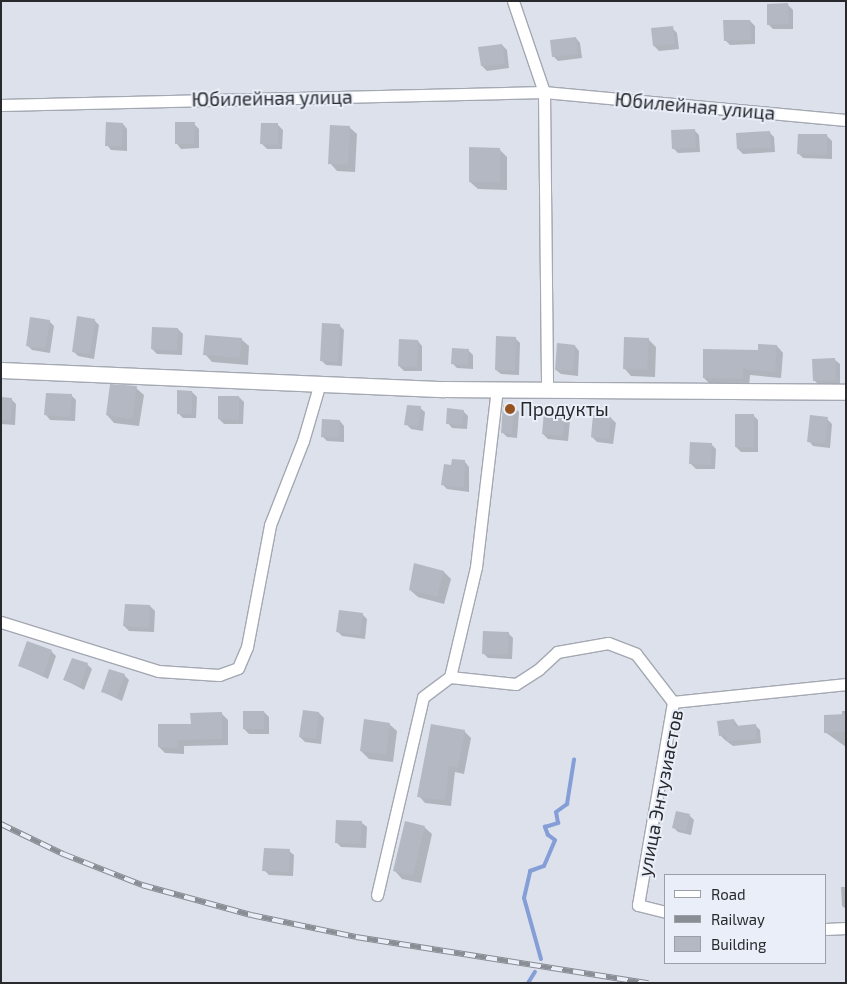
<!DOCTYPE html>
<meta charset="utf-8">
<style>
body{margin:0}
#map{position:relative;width:847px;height:984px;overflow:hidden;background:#dce1eb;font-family:"Exo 2",sans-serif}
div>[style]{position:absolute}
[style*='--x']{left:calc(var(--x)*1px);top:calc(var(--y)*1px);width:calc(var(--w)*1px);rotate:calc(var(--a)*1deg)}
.shadow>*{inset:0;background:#0003}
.stream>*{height:4px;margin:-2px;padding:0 2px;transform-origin:2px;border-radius:2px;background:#859ed7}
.building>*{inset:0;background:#b4b8c2}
.roads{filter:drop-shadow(1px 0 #a4a8b2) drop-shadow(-1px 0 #a4a8b2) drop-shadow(0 1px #a4a8b2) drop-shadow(0 -1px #a4a8b2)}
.minor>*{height:11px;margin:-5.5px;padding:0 5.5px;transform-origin:5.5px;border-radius:5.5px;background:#fff}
.tertiary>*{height:15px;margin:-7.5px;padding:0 7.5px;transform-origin:7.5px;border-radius:7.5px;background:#fff}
.rail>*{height:5.5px;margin-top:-2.75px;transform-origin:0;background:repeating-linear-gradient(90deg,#e9eef8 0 11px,#898d94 0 22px);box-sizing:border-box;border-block:1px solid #898d94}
.dots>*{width:14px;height:14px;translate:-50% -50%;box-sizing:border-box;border:2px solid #e9eef8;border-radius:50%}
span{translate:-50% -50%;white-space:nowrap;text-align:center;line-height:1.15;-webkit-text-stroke:4px #e9eef8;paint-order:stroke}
.street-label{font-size:19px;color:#27292c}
.poi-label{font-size:19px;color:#27292c}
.left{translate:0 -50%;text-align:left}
.frame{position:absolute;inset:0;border:2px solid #27292c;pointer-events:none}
.legend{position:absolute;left:664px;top:874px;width:162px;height:90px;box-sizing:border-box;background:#e9eef8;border:1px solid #9b9fa6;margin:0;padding:6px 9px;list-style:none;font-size:15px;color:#27292c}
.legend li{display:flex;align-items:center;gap:10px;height:25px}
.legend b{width:25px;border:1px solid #9b9fa6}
</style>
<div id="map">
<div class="shadow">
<i style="clip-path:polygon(788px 5px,793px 10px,793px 29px,773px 29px,768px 24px)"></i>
<i style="clip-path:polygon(750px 21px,755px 26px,755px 44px,730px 45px,725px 40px)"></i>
<i style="clip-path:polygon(672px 28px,677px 33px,679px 49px,659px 51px,654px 46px,653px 30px)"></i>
<i style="clip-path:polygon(576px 38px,580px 43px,582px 58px,558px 61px,553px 56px)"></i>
<i style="clip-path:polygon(502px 45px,507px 50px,509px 68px,487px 71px,482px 66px)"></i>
<i style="clip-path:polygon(123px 124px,127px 129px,127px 151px,111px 150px,107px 145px)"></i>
<i style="clip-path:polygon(194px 124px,199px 129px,199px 148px,181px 149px,177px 144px)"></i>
<i style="clip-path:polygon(278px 125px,283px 130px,282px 149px,267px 149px,262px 144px)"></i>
<i style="clip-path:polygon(349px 127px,357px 134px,355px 172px,337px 171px,330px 163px)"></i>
<i style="clip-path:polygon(694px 130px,699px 135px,700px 152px,678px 153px,673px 148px)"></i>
<i style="clip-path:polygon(769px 132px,774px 137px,775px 152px,743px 154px,738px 149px)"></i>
<i style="clip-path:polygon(827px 136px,832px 141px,832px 159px,803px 158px,798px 153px)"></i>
<i style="clip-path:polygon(499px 149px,507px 157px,507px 190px,478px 189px,470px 182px)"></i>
<i style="clip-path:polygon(94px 320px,99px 325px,94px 359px,78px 356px,73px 351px)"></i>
<i style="clip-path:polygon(49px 321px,54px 326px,50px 353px,32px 350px,27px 345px)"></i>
<i style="clip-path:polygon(339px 325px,344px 330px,342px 366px,326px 365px,321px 360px)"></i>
<i style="clip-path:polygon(178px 329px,183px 334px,182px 355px,157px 354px,152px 349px)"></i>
<i style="clip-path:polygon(515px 338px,520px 343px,519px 375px,501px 374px,496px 370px)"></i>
<i style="clip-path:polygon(241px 339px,249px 346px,248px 365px,212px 362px,205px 354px)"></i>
<i style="clip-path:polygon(648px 339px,656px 347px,655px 377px,631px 376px,624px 368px)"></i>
<i style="clip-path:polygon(418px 341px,422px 346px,422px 371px,404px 371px,399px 366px)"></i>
<i style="clip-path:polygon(575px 346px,579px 351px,578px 376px,561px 374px,556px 370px)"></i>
<i style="clip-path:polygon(777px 346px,783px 353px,781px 378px,750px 375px,749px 386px,711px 385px,704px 378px)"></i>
<i style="clip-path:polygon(469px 351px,473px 355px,473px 369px,457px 368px,452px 363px)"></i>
<i style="clip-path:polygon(835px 360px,840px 364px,840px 385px,819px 385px,814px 380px)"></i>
<i style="clip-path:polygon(136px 388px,144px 395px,139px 426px,114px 423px,107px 415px)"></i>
<i style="clip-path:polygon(192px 392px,197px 397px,196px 418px,183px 418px,178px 413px)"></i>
<i style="clip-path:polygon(71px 395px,76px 400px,75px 421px,50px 420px,46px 415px)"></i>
<i style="clip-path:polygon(239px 397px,244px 402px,243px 424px,224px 424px,219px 419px)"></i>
<i style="clip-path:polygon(1px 398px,11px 399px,16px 404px,15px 425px,1px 424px)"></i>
<i style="clip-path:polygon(514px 407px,519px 412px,517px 438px,507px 437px,502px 432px)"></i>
<i style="clip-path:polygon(420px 408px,425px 412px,423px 431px,411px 429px,406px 424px)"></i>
<i style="clip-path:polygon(463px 411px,468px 416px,467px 429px,452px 428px,448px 423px)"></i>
<i style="clip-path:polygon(565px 415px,570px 420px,568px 441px,548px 439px,543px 434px)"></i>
<i style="clip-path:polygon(753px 415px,758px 420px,758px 452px,741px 452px,736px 447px)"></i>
<i style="clip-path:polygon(611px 418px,616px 423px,613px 444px,597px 442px,592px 437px)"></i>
<i style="clip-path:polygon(827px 419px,832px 424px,830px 448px,813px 446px,809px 441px)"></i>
<i style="clip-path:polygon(340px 421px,344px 426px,344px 442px,327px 441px,322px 436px)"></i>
<i style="clip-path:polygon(711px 444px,716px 449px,715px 469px,696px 469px,691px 464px)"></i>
<i style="clip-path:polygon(465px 462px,469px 467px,469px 492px,447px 489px,443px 485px,452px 467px)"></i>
<i style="clip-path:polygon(415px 564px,444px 572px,451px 579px,444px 604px,418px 597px,410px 590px)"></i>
<i style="clip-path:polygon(150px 606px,155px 611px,154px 632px,129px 631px,124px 626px)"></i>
<i style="clip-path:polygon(362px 614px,367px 619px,365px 639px,342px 636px,337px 631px)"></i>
<i style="clip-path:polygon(508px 633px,513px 638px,512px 659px,488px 658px,483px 653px)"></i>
<i style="clip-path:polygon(51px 651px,56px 656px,48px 679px,20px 666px)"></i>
<i style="clip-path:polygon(87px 664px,92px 669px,84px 690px,65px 680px)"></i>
<i style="clip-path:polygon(124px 675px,129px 680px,122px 701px,103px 692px)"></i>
<i style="clip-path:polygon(304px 711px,319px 713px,324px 718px,321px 744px,305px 742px,300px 737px)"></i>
<i style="clip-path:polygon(842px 711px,846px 711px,846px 747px,825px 732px,842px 716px)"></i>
<i style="clip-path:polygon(264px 712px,269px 717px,269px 734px,249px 734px,244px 729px)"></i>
<i style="clip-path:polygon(222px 714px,228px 720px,228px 745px,184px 746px,184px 754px,165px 753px,159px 747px,192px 725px)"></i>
<i style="clip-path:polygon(734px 720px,739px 727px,755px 725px,760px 730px,761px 743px,733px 746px,725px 740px,720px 735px)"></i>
<i style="clip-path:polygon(389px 724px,397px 731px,393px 762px,369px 759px,361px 751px)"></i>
<i style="clip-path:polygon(464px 731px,471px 738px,464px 774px,455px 772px,451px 806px,425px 803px,419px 796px)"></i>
<i style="clip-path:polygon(689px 815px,694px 820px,691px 835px,678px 832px,673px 827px)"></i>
<i style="clip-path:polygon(362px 823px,367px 827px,366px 848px,341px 847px,336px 842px)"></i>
<i style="clip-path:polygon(424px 827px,432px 834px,421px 883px,402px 879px,395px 871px)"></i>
<i style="clip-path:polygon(289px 851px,294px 855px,293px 876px,269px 875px,264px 870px)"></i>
<i style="clip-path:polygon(841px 887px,846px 887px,846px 909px,842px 906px)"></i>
</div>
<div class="stream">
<i style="--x:541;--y:959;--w:63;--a:-105.6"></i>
<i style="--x:524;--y:898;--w:28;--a:-77"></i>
<i style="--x:530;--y:871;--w:15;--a:-20"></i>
<i style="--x:544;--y:866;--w:28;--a:-67"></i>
<i style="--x:555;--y:840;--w:9;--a:-144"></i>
<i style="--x:548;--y:835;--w:9;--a:-111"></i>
<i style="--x:545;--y:827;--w:14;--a:-17"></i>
<i style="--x:558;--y:823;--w:11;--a:-100"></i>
<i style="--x:556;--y:812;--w:14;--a:-36"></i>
<i style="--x:567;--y:804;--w:45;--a:-81"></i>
<i style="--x:528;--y:983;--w:13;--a:-58"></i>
</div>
<div class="building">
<i style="clip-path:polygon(788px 3px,789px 24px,767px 25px,767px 4px)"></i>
<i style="clip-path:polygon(723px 20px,750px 20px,751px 40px,724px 41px)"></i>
<i style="clip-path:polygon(673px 26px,675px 44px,653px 46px,651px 28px)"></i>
<i style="clip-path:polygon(576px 37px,578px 54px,552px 57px,550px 40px)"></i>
<i style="clip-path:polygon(502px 44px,505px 64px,481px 66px,478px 47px)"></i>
<i style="clip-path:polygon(106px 122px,123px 123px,122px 146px,105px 146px)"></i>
<i style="clip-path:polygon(175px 122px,195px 122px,194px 144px,175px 144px)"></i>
<i style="clip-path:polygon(261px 123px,278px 123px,278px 145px,260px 144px)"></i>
<i style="clip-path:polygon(330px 125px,350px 126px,348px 165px,328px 164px)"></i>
<i style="clip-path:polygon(695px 129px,696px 148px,672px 149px,671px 130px)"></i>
<i style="clip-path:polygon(770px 131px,771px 148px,737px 149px,736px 133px)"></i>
<i style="clip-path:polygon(798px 134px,827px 134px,827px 155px,797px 154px)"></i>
<i style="clip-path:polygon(469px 147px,500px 148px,500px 182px,469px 182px)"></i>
<i style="clip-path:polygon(77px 316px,95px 319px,90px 354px,72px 352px)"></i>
<i style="clip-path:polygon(30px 317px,50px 320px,45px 349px,26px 346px)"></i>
<i style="clip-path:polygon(322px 323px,340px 324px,338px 362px,320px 361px)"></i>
<i style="clip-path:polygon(152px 327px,178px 328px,177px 351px,151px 349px)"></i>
<i style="clip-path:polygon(205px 335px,242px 338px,240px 358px,203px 355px)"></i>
<i style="clip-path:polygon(496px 336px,516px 337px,515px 371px,495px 370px)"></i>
<i style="clip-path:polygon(624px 337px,649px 338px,647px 370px,623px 369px)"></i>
<i style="clip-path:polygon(399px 339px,418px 340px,417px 367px,398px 366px)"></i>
<i style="clip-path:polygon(557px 343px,575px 345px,573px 371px,555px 370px)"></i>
<i style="clip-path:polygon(758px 344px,777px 345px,775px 372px,743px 369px,743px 379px,703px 378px,703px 349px,758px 350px)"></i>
<i style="clip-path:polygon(452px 348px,469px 349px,468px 365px,451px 364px)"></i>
<i style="clip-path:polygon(835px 358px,836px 380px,813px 381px,812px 359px)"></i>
<i style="clip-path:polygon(110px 384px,137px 386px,132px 419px,106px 415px)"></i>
<i style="clip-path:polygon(177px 390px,192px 391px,192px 414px,177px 414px)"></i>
<i style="clip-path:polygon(46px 393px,72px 394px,70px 417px,44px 415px)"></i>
<i style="clip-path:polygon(218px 396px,239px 396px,239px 420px,218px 419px)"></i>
<i style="clip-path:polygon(1px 397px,12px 398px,11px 420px,1px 420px)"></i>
<i style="clip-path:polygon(407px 405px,421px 406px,418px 426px,404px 425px)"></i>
<i style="clip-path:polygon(503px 405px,514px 406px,512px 434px,501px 433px)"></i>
<i style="clip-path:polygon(447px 408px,464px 410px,462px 425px,446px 424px)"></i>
<i style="clip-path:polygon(544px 412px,565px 414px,563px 436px,542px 434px)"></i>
<i style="clip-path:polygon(735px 414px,754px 414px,754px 447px,735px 447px)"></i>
<i style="clip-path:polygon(593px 415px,611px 417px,609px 439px,591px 437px)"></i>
<i style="clip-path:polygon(810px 415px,828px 417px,825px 444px,807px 442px)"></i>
<i style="clip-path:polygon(322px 419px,340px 420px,339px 438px,321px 437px)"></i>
<i style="clip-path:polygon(690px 442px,712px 443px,711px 465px,689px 464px)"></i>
<i style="clip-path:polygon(452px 459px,465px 460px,464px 488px,441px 485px,444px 464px,451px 465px)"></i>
<i style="clip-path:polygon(414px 563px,444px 571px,437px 597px,409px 590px)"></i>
<i style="clip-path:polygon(125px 604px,150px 605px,149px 628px,123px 626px)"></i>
<i style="clip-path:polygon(339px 610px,363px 613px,360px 635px,336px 632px)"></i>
<i style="clip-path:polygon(483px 631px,509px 632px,508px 655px,482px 654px)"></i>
<i style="clip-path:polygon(27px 641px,52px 650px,43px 675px,18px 666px)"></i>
<i style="clip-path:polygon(72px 658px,88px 663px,80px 686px,63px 680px)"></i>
<i style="clip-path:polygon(109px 669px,125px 674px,117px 697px,101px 692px)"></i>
<i style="clip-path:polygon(303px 710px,319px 712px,316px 739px,299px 737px)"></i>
<i style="clip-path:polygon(243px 711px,264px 711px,264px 729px,243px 729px)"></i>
<i style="clip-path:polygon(222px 712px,222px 739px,178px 740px,178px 748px,158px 747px,158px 724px,191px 724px,190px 713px)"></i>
<i style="clip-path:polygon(846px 714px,846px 732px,824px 733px,824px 715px)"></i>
<i style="clip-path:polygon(364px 719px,390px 723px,386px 755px,360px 751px)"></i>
<i style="clip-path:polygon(734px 719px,735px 726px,756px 724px,757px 739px,727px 741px,726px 735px,719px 736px,717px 721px)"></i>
<i style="clip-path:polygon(431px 724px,465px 730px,458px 768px,449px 766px,445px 800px,417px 797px)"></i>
<i style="clip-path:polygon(676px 811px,690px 814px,686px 831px,672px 828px)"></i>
<i style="clip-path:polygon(336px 820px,362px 821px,361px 844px,335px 843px)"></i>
<i style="clip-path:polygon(405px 821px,425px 826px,413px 876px,393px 871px)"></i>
<i style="clip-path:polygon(264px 848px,290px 849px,289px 872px,262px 871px)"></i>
</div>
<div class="roads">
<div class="minor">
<i style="--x:513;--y:1;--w:96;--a:71.2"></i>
<i style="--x:544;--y:92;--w:298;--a:89.4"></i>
<i style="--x:1;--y:105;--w:543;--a:-1.37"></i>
<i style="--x:544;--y:92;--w:303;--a:5.3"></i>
<i style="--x:1;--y:622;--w:164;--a:17.3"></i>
<i style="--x:158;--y:671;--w:61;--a:3.8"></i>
<i style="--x:219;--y:675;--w:20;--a:-20"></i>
<i style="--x:238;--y:668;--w:23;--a:-67"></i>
<i style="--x:247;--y:647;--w:124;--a:-79.3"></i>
<i style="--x:270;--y:525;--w:90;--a:-68.6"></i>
<i style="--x:303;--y:441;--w:60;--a:-73.7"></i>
<i style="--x:450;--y:677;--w:66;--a:6.1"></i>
<i style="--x:516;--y:684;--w:27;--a:-33"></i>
<i style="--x:539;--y:669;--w:25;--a:-43"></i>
<i style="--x:557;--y:652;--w:52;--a:-10"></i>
<i style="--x:608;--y:643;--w:30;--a:21"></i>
<i style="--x:636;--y:654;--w:61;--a:52.4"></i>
<i style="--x:377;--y:895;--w:203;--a:-76.9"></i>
<i style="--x:423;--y:697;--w:34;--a:-37"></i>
<i style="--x:450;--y:677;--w:113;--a:-76.7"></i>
<i style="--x:476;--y:567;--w:179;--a:-83.3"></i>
<i style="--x:666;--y:912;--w:29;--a:-166"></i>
<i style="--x:638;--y:905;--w:206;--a:-80.2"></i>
<i style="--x:673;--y:702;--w:174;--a:-5.9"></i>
<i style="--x:826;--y:929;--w:20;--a:-3"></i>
</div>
<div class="tertiary">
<i style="--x:1;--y:370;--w:443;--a:2.5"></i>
<i style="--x:444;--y:389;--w:402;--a:0.4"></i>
</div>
</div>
<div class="rail">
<i style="--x:1;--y:824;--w:69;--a:25.8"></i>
<i style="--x:63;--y:854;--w:85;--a:21.4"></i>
<i style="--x:142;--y:885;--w:113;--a:15.4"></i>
<i style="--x:251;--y:915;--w:107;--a:11.8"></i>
<i style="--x:356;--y:937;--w:296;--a:9"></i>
</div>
<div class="dots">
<i style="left:510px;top:409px;background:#95541f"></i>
</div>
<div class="street-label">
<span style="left:272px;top:98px;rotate:-1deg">Юбилейная улица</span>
<span style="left:695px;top:106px;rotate:5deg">Юбилейная улица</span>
<span style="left:660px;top:793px;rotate:-79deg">улица Энтузиастов</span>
</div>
<div class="poi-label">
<span class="left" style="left:520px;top:409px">Продукты</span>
</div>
<div class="frame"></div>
<ul class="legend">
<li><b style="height:6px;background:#fff"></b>Road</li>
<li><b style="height:6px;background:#898d94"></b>Railway</li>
<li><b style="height:14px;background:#b4b8c2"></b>Building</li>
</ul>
</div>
